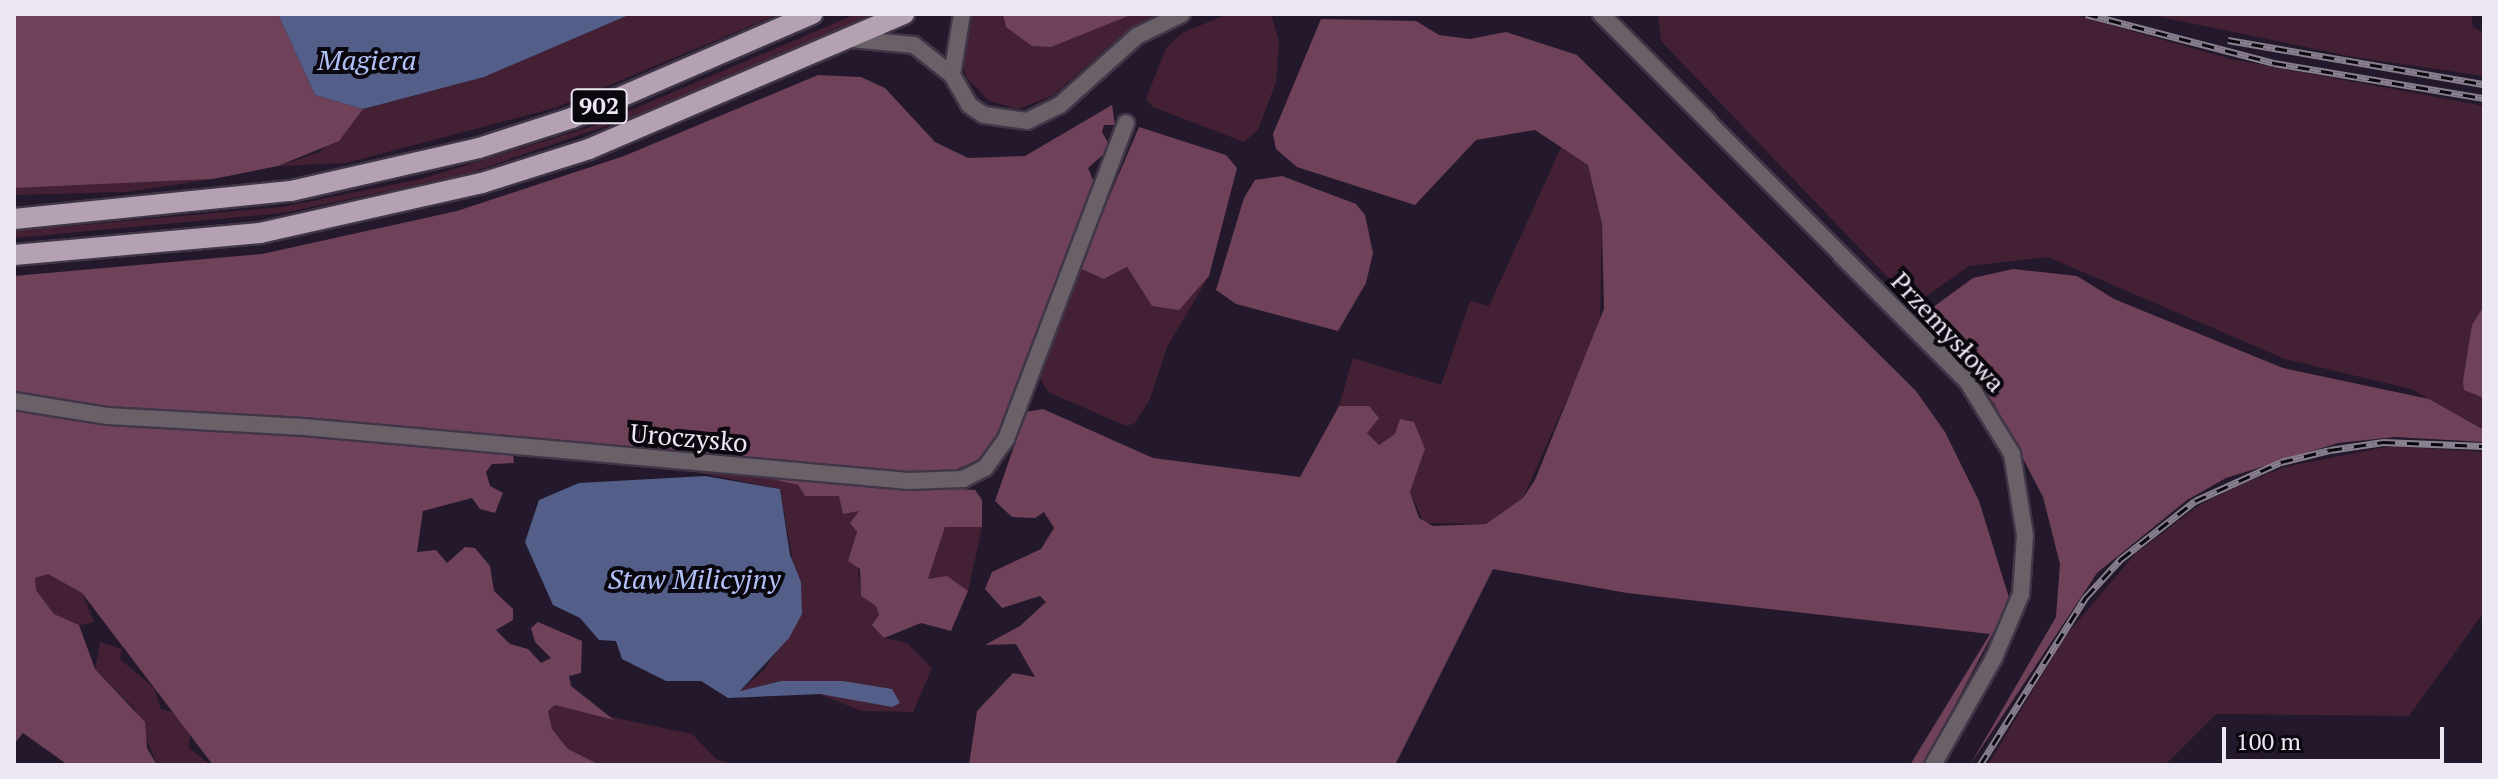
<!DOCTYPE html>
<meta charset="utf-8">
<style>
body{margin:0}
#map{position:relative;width:2498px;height:779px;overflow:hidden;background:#24192c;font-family:"PT Serif",serif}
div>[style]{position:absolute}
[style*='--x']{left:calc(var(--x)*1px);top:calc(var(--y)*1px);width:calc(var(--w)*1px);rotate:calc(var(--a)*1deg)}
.green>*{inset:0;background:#432033}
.forest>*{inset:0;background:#6f4259}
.water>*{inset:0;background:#535e89}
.roads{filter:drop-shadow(2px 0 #403648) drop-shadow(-2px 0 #403648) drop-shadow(0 2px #403648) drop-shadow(0 -2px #403648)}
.street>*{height:16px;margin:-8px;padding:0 8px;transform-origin:8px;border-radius:8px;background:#696068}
.primary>*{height:20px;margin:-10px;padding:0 10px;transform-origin:10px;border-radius:10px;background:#b4a2b3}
.rail>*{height:7px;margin-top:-3.5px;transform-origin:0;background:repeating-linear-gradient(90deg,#0b070e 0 12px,#887f8f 0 24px);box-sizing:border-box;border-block:2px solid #887f8f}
span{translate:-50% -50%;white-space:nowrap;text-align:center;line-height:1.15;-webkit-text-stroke:8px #0b070e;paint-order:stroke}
.shield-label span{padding:2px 6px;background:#0b070e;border:2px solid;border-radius:6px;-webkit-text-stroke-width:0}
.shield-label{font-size:24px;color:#ede6f3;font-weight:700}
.street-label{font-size:26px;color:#ede6f3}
.water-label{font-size:28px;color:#b2c0f8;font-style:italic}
.frame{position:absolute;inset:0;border:16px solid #ede6f3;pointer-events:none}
.scale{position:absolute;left:2222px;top:727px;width:222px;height:36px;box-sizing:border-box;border:4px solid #ede6f3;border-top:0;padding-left:10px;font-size:24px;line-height:28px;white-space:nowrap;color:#ede6f3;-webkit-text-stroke:6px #0b070e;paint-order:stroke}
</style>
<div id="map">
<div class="green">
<i style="clip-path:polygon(631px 14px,779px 14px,555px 108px,346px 163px,278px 166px,320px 152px,363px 109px,484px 77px)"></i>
<i style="clip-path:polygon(856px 14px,872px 14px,655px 109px,467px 174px,283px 213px,14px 238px,14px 231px,282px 207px,421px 179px,594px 126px)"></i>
<i style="clip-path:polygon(969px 14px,1163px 14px,1114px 42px,1052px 96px,1018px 109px,989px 101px,967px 78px,960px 56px)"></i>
<i style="clip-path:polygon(1228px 14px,1271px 14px,1279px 42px,1276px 82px,1258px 130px,1244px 142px,1153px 107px,1146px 99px,1166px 48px,1182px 33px)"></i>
<i style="clip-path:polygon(1658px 14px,2071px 14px,2231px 59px,2484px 106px,2484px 430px,2411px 389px,2285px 359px,2048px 257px,1969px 266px,1914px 305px,1661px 41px)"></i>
<i style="clip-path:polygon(2146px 14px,2471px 14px,2473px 27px,2484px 34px,2484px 76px,2354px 57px)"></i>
<i style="clip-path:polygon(1563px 143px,1588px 165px,1602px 224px,1600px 325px,1523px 498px,1486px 524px,1424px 523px,1410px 492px,1425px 449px,1395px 434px,1379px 445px,1367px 433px,1370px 406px,1339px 406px,1353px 358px,1441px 385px,1470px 301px,1489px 306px)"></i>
<i style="clip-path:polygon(213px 179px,127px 192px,14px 195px,14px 188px)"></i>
<i style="clip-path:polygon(1127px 267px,1152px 306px,1179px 309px,1209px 276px,1167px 347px,1150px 399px,1135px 423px,1126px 426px,1048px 392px,1040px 378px,1078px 268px,1105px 279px)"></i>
<i style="clip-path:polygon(2391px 446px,2484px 452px,2484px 612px,2409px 716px,2216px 714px,2165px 765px,1988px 765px,2066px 635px,2135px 554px,2198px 506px,2237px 486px,2285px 467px)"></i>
<i style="clip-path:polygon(671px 467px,774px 478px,798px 485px,805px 496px,840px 496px,859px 511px,855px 543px,861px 596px,876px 605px,884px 638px,907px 643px,932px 668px,913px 712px,862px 711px,819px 694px,869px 702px,877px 690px,843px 681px,781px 681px,740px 691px,763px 671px,802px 614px,780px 489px)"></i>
<i style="clip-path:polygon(965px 523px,982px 527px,968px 591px,928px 579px,945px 527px)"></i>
<i style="clip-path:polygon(48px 573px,82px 593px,94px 622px,79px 625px,54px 614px,36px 590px,35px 578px)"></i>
<i style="clip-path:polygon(100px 642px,122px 649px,120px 659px,154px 688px,161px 709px,178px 714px,190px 735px,189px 748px,211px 765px,157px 765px,134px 708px,95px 669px)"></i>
<i style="clip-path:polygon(555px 705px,692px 734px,716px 759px,736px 765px,600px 765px,568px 749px,552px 729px,548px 711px)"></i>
</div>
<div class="forest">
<i style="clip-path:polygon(14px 14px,278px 14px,315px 95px,363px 109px,339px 141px,278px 166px,213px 179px,14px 188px)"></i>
<i style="clip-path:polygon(1003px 14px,1133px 14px,1051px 47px,1032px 46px,1006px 27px)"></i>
<i style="clip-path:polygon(1321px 19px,1416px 21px,1439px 35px,1470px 39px,1506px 32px,1577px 55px,1916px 391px,1945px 432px,1979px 501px,2010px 601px,1923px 765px,1910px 765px,1990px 634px,1627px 593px,1493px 569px,1395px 765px,969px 765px,977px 711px,1013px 673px,1035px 677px,1016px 644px,985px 645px,1020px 626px,1046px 602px,1040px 596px,1002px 608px,985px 589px,992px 572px,1041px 549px,1054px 528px,1044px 512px,1035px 518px,1012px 517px,995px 501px,1026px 412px,1043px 409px,1153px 458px,1300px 477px,1339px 406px,1369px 406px,1379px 418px,1367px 433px,1379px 445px,1395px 434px,1400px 419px,1414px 422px,1425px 449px,1410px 492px,1419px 518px,1433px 526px,1486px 524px,1523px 498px,1535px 480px,1604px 309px,1602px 224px,1588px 165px,1535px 130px,1476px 140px,1415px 205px,1297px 167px,1276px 149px,1273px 134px)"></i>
<i style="clip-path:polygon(818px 75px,861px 77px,885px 88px,935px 142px,968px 158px,1025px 156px,1112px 105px,1115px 125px,1104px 125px,1102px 132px,1111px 148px,1088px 168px,1095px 185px,1083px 222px,988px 456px,943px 475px,513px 454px,514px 463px,492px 464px,486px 472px,490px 486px,503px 493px,495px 513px,480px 509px,472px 498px,423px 511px,417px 552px,436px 550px,447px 563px,465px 547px,475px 548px,490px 566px,494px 591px,513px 609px,513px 620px,496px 630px,510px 644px,528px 649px,541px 663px,551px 658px,535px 642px,531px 628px,538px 622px,582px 641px,581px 673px,569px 676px,571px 686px,614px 720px,555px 705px,548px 711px,552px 729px,568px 749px,600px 765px,213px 765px,82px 593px,48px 574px,35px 578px,36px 590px,54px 614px,79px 625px,95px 669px,145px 722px,147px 748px,157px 765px,68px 765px,23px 733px,14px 744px,14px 276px,262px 254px,457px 211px,624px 156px)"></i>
<i style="clip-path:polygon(1139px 127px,1226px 155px,1237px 168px,1209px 276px,1179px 310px,1152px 306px,1127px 267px,1104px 279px,1079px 268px)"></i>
<i style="clip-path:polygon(1282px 176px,1356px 204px,1365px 215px,1373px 253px,1366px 283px,1338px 331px,1236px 304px,1216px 290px,1244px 198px,1255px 180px)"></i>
<i style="clip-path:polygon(2013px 269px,2077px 276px,2114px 299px,2283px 368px,2429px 399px,2484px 430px,2484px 442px,2395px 437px,2338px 443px,2226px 478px,2187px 500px,2097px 573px,1970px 765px,2056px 617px,2060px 564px,2043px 497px,1995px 405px,1925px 313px,1973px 278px)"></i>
<i style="clip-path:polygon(2484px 306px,2484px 398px,2464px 390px,2463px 381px,2472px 325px)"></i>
<i style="clip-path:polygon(752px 474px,975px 490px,982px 500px,982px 527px,945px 527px,928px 579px,947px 576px,968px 591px,951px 631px,921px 623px,884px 638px,872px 625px,879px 615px,876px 606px,861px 596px,860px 569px,848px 561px,857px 532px,850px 523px,859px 511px,843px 514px,839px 496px,805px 496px,798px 485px)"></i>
</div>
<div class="water">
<i style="clip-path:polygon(278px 14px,631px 14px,484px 77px,363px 109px,315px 95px)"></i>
<i style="clip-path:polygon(705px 476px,780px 489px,790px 555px,801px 582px,802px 614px,789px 638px,740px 691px,781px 681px,843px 681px,892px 689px,900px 703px,892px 707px,820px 694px,728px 698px,701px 681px,666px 681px,622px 659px,616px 641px,599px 640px,580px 618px,553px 605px,525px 542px,539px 500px,579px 483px)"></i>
</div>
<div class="roads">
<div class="street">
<i style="--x:1601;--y:14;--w:518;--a:45.08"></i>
<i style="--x:1967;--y:381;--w:86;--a:58.3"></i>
<i style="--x:2012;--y:454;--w:82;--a:80.9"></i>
<i style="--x:2025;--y:535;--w:59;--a:93.9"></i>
<i style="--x:2021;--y:594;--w:69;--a:112.9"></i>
<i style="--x:1994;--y:658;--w:123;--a:119.7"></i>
<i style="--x:851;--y:39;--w:63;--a:5.4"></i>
<i style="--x:914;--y:45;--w:48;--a:38.3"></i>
<i style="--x:952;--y:75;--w:34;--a:60"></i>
<i style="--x:969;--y:105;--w:18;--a:34"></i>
<i style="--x:984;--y:115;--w:43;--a:7.9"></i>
<i style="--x:1027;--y:121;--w:37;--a:-26"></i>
<i style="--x:1060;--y:105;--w:103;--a:-41.9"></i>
<i style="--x:1137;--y:36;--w:50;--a:-26.1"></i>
<i style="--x:952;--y:75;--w:62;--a:-80.7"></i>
<i style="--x:14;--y:401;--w:95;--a:9.1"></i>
<i style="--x:108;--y:416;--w:196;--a:3.2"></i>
<i style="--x:304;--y:427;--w:607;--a:5.1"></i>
<i style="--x:909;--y:481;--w:54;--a:-2.1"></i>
<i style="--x:963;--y:479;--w:25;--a:-27"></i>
<i style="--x:985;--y:468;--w:36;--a:-54"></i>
<i style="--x:1006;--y:439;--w:338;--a:-69.2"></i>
</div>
<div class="primary">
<i style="--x:14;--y:219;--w:278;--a:-5.8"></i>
<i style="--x:291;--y:191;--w:193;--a:-12.9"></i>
<i style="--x:479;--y:148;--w:98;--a:-17.9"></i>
<i style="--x:572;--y:118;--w:262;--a:-23.4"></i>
<i style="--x:14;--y:255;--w:247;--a:-5.1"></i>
<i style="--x:260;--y:233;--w:228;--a:-12.7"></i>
<i style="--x:482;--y:183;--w:112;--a:-17.6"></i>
<i style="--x:589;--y:149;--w:343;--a:-23.2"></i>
</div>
</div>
<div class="rail">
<i style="--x:2086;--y:14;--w:194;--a:14.6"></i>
<i style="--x:2274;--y:63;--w:213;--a:9.5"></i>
<i style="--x:2228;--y:40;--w:260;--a:9.8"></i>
<i style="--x:1980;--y:765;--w:199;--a:-57.8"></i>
<i style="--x:2086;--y:597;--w:52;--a:-47.4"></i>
<i style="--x:2121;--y:559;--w:94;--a:-38.1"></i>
<i style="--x:2195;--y:501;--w:94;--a:-24.4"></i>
<i style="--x:2281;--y:462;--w:50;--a:-13.8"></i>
<i style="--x:2330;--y:450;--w:54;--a:-8.6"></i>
<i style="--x:2383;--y:442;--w:101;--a:2.3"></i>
</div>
<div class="shield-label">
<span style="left:599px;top:106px">902</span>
</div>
<div class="street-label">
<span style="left:1948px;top:332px;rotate:47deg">Przemysłowa</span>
<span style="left:689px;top:438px;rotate:5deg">Uroczysko</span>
</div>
<div class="water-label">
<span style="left:367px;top:60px">Magiera</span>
<span style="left:694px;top:579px">Staw Milicyjny</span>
</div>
<div class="frame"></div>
<div class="scale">100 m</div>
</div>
